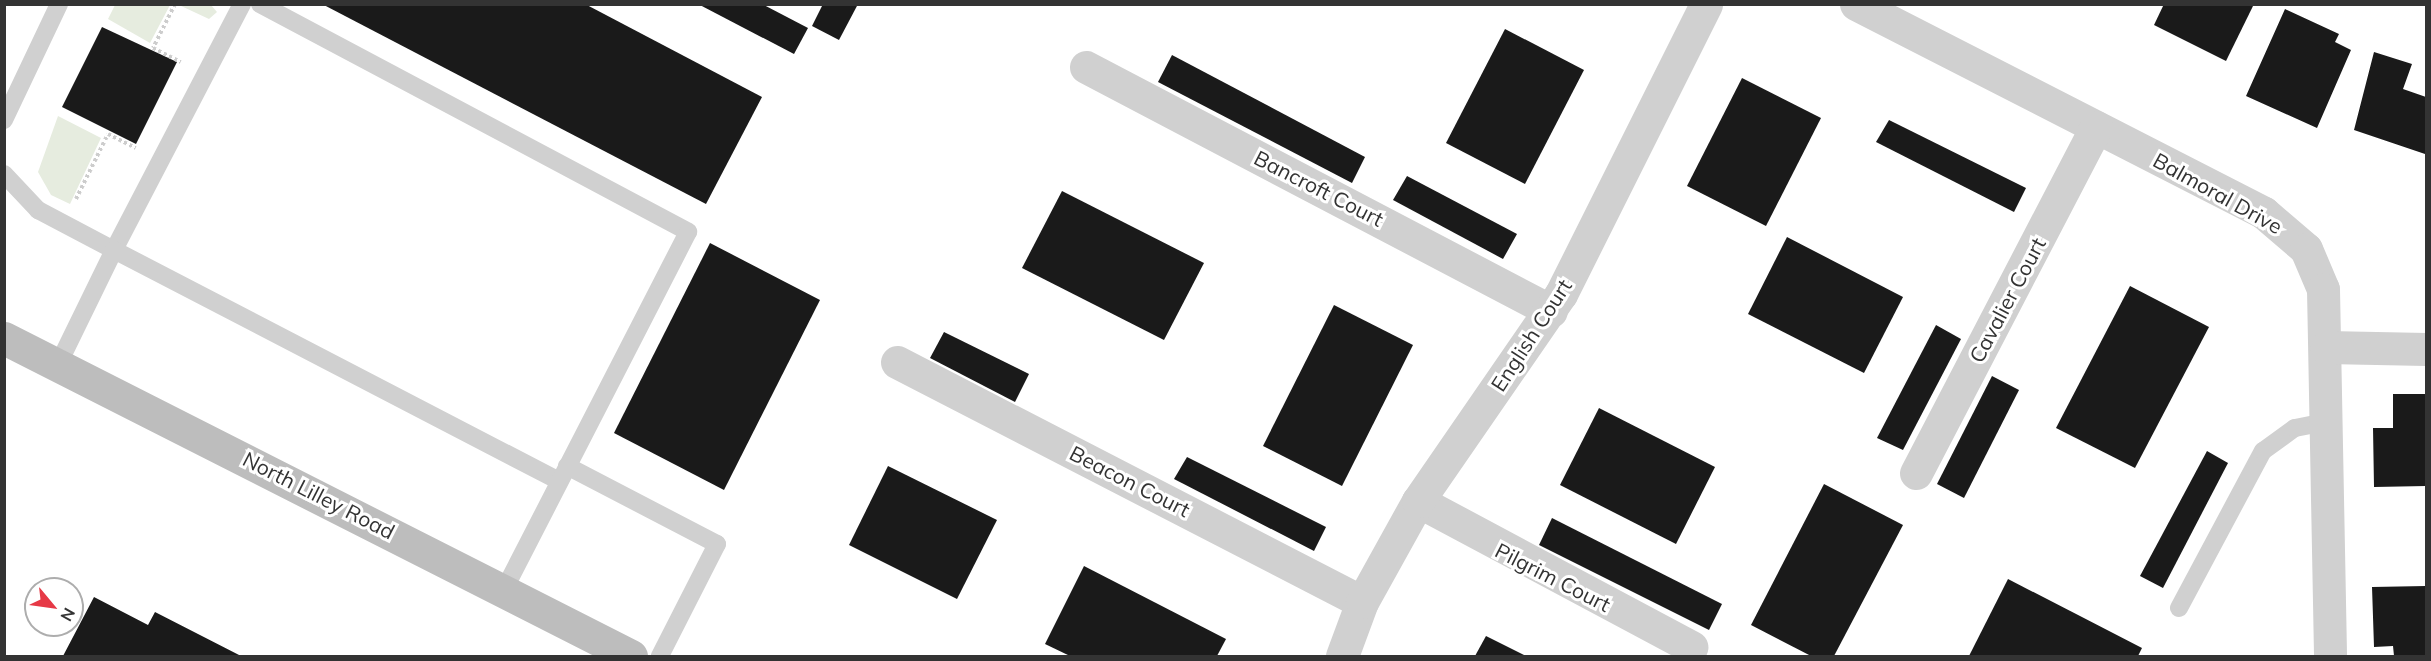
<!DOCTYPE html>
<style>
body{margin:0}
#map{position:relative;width:2431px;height:661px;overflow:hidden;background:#fff;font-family:Mulish,sans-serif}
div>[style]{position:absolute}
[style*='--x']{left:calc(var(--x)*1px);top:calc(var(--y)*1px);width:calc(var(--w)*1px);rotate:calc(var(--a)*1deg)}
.green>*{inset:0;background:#e6ecdf}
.building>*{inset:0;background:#1a1a1a}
.path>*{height:4px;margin-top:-2px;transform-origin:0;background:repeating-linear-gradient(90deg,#cdcdcd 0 3px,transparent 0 6px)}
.lane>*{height:18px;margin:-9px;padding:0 9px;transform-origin:9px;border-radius:9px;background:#d0d0d0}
.street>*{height:33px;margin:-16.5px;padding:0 16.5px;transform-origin:16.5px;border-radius:16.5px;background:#d0d0d0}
.secondary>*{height:33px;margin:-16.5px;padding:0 16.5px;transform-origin:16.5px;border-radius:16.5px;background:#bdbdbd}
span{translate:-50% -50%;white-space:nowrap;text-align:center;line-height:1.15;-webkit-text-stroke:6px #fff;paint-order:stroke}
.street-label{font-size:21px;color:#333}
.frame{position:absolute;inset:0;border:6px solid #333;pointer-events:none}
.north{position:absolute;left:24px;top:577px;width:60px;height:60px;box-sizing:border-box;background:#fff;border:2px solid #adadad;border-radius:50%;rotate:119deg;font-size:16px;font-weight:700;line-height:24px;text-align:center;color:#333}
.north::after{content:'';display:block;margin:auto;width:21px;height:27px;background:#e63946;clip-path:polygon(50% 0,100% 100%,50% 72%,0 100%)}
</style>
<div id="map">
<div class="green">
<i style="clip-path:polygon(115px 5px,115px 4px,170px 5px,150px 43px,108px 19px)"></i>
<i style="clip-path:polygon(179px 5px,211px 5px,217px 12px,209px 19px)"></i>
<i style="clip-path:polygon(58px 116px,101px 138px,70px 204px,51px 195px,38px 172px)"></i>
</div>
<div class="building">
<i style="clip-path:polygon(322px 4px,585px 4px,762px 97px,706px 204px)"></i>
<i style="clip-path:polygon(698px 4px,762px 4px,808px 28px,794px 54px)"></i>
<i style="clip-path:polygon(823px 4px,858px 4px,839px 40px,812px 26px)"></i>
<i style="clip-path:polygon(2164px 4px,2254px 4px,2226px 61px,2154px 25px)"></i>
<i style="clip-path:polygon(2285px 9px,2339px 34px,2335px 42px,2351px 50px,2317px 128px,2246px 96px)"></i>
<i style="clip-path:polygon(102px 27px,177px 62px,136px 144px,62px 107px)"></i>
<i style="clip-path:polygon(1505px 29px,1584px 70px,1525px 184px,1446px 143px)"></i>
<i style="clip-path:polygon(2374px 52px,2412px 64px,2403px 89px,2426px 97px,2425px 154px,2354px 130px)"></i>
<i style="clip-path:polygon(1172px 55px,1365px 157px,1352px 183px,1158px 82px)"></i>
<i style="clip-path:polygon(1742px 78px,1821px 118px,1766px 226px,1687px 186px)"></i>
<i style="clip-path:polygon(1889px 120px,2026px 188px,2014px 212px,1876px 142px)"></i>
<i style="clip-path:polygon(1407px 176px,1517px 234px,1503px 259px,1393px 200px)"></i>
<i style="clip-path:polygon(1062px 191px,1204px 263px,1164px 340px,1022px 268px)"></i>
<i style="clip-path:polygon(1787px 237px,1903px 297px,1864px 373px,1748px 314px)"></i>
<i style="clip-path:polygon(710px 243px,820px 300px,724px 490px,614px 433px)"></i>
<i style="clip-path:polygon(2130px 286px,2209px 327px,2135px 468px,2056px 428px)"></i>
<i style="clip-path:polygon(1334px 305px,1413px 345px,1342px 486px,1263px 446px)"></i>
<i style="clip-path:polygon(1936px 325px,1961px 339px,1903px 450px,1877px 438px)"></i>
<i style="clip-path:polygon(944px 332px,1029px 374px,1015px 402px,930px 358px)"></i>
<i style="clip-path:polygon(1992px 376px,2019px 390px,1964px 498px,1937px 484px)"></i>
<i style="clip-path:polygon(2393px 394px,2426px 394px,2426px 486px,2374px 487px,2373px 428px,2393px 428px)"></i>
<i style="clip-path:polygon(1599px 408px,1715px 467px,1676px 544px,1560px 485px)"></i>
<i style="clip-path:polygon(2207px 451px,2228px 463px,2163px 588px,2140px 576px)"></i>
<i style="clip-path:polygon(1187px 457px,1326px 527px,1314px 551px,1174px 479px)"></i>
<i style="clip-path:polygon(888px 466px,997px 520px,957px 599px,849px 545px)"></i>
<i style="clip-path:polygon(1824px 484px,1903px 525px,1834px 656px,1811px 656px,1751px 625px)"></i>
<i style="clip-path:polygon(1552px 518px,1722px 604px,1709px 630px,1539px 545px)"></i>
<i style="clip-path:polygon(1084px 566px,1226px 639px,1217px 656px,1070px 656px,1045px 644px)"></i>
<i style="clip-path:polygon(2008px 579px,2142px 648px,2138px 656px,1969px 656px)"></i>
<i style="clip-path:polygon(2426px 586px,2426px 656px,2394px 656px,2393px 646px,2374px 647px,2372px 587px)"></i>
<i style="clip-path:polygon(94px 597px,148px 625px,155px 612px,241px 656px,63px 656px)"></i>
<i style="clip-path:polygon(1486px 636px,1526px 656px,1475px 656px)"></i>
</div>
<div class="path">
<i style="--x:175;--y:4;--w:49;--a:116.6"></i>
<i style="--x:153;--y:48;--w:31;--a:27"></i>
<i style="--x:76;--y:199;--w:72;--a:-63.8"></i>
<i style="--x:108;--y:134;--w:31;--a:27"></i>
</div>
<div class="lane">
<i style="--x:242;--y:4;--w:277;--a:117.5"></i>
<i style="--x:114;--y:250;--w:501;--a:27.43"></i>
<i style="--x:260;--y:4;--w:485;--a:28"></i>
<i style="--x:688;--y:232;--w:403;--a:117.2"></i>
<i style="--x:4;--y:120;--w:128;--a:-64.6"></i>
<i style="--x:4;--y:174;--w:50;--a:46.6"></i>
<i style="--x:38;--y:210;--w:86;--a:27.8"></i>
<i style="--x:114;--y:250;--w:128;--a:116"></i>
<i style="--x:567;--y:466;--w:169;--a:27.5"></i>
<i style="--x:717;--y:544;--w:126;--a:117"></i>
<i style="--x:2179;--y:608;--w:178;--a:-61.9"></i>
<i style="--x:2263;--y:451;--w:39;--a:-36"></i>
<i style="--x:2295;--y:428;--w:33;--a:-11"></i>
</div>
<div class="street">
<i style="--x:1856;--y:4;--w:458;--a:27.1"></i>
<i style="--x:2264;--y:213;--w:55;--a:40.6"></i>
<i style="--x:2306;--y:249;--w:43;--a:67"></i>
<i style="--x:2323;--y:289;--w:367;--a:88.9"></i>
<i style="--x:1086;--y:67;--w:525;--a:27.69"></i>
<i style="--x:2326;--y:347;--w:100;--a:1.1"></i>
<i style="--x:897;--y:362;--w:523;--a:27.3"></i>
<i style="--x:1916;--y:473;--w:390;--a:-62.5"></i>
<i style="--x:1418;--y:501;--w:310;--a:28.1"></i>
<i style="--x:1342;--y:656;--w:58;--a:-69.7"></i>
<i style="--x:1362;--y:602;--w:115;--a:-61"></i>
<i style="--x:1418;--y:501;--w:252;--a:-55.4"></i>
<i style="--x:1561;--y:294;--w:324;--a:-63.4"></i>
</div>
<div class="secondary">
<i style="--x:4;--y:338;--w:703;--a:26.89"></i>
</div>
<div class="street-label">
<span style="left:1319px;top:188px;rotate:27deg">Bancroft Court</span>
<span style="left:2218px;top:193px;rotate:29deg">Balmoral Drive</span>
<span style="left:2007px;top:300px;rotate:-62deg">Cavalier Court</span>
<span style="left:1531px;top:335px;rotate:-57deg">English Court</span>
<span style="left:1130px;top:481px;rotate:27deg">Beacon Court</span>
<span style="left:319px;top:495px;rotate:27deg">North Lilley Road</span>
<span style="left:1553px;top:577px;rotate:27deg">Pilgrim Court</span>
</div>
<div class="frame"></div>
<div class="north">N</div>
</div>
